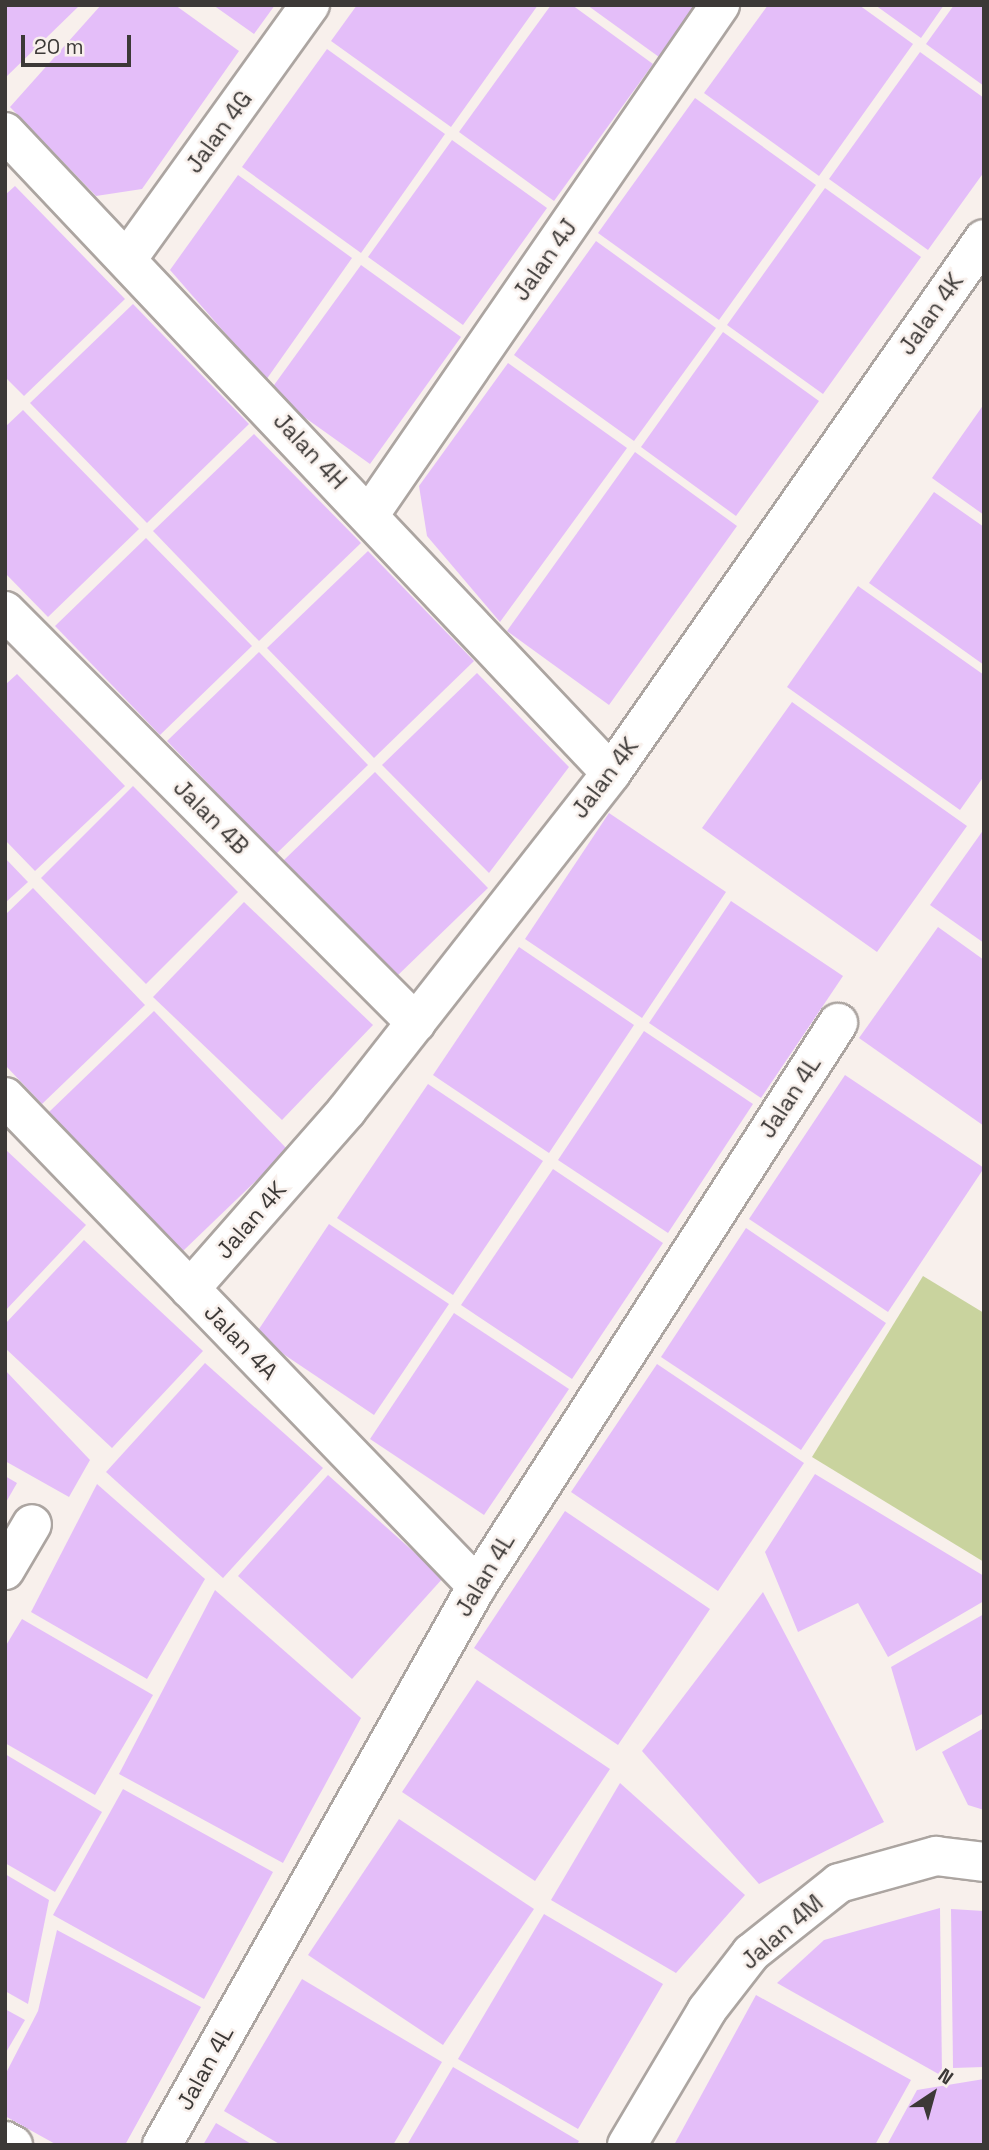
<!DOCTYPE html>
<style>
body{margin:0}
#map{position:relative;width:989px;height:2150px;overflow:hidden;background:#f8f0ec;font-family:"Space Grotesk",sans-serif}
div>[style]{position:absolute}
[style*='--x']{left:calc(var(--x)*1px);top:calc(var(--y)*1px);width:calc(var(--w)*1px);rotate:calc(var(--a)*1deg)}
.green>*{inset:0;background:#c9d39e}
.building>*{inset:0;background:#e4bef9}
.roads{filter:drop-shadow(2px 0 #aca5a1) drop-shadow(-2px 0 #aca5a1) drop-shadow(0 2px #aca5a1) drop-shadow(0 -2px #aca5a1)}
.street>*{height:38px;margin:-19px;padding:0 19px;transform-origin:19px;border-radius:19px;background:#fff}
span{translate:-50% -50%;white-space:nowrap;text-align:center;line-height:1.15;-webkit-text-stroke:5px #f8f0ec;paint-order:stroke}
.street-label{font-size:23px;color:#3c3937}
.frame{position:absolute;inset:0;border:7px solid #3c3937;pointer-events:none}
.north{position:absolute;left:898px;top:2059px;width:70px;height:70px;-webkit-text-stroke:5px #f8f0ec;paint-order:stroke;rotate:36deg;font-size:19px;font-weight:700;line-height:28px;text-align:center;color:#3c3937}
.north::after{content:'';display:block;margin:auto;width:24px;height:32px;background:#3c3937;clip-path:polygon(50% 0,100% 100%,50% 72%,0 100%)}
.scale{position:absolute;left:21px;top:35px;width:110px;height:32px;box-sizing:border-box;border:4px solid #3c3937;border-top:0;padding-left:9px;font-size:21px;line-height:24px;white-space:nowrap;color:#3c3937;-webkit-text-stroke:5px #f8f0ec;paint-order:stroke}
</style>
<div id="map">
<div class="green">
<i style="clip-path:polygon(923px 1276px,984px 1313px,984px 1562px,812px 1457px)"></i>
</div>
<div class="building">
<i style="clip-path:polygon(5px 5px,80px 5px,5px 78px)"></i>
<i style="clip-path:polygon(101px 5px,175px 5px,239px 51px,142px 189px,96px 196px,10px 107px)"></i>
<i style="clip-path:polygon(213px 5px,275px 5px,254px 34px)"></i>
<i style="clip-path:polygon(357px 5px,538px 5px,451px 127px,331px 41px)"></i>
<i style="clip-path:polygon(551px 5px,572px 5px,653px 64px,554px 201px,459px 132px)"></i>
<i style="clip-path:polygon(587px 5px,696px 5px,659px 57px)"></i>
<i style="clip-path:polygon(768px 5px,859px 5px,913px 44px,819px 176px,704px 93px)"></i>
<i style="clip-path:polygon(875px 5px,944px 5px,921px 38px)"></i>
<i style="clip-path:polygon(954px 5px,984px 5px,984px 86px,926px 44px)"></i>
<i style="clip-path:polygon(327px 49px,445px 134px,361px 253px,242px 167px)"></i>
<i style="clip-path:polygon(920px 52px,984px 98px,984px 172px,928px 250px,829px 179px)"></i>
<i style="clip-path:polygon(695px 98px,816px 185px,719px 320px,598px 233px)"></i>
<i style="clip-path:polygon(452px 140px,547px 208px,463px 325px,368px 257px)"></i>
<i style="clip-path:polygon(238px 175px,352px 258px,266px 380px,170px 270px)"></i>
<i style="clip-path:polygon(15px 186px,125px 299px,24px 396px,5px 377px,5px 195px)"></i>
<i style="clip-path:polygon(825px 188px,921px 257px,823px 394px,727px 325px)"></i>
<i style="clip-path:polygon(596px 241px,716px 328px,634px 441px,514px 355px)"></i>
<i style="clip-path:polygon(361px 265px,461px 337px,370px 464px,269px 392px)"></i>
<i style="clip-path:polygon(133px 304px,249px 424px,147px 523px,30px 403px)"></i>
<i style="clip-path:polygon(723px 332px,819px 401px,736px 516px,641px 447px)"></i>
<i style="clip-path:polygon(508px 363px,627px 448px,500px 622px,427px 536px,419px 486px)"></i>
<i style="clip-path:polygon(984px 404px,984px 515px,932px 478px)"></i>
<i style="clip-path:polygon(23px 410px,139px 529px,48px 617px,5px 573px,5px 427px)"></i>
<i style="clip-path:polygon(254px 434px,361px 543px,259px 641px,153px 531px)"></i>
<i style="clip-path:polygon(635px 452px,737px 526px,609px 705px,507px 631px)"></i>
<i style="clip-path:polygon(934px 492px,984px 527px,984px 665px,869px 583px)"></i>
<i style="clip-path:polygon(146px 538px,252px 646px,160px 735px,55px 626px)"></i>
<i style="clip-path:polygon(368px 551px,474px 661px,374px 758px,267px 648px)"></i>
<i style="clip-path:polygon(858px 586px,984px 675px,984px 776px,960px 810px,787px 687px)"></i>
<i style="clip-path:polygon(259px 652px,368px 765px,276px 854px,167px 741px)"></i>
<i style="clip-path:polygon(477px 673px,569px 767px,489px 873px,382px 765px)"></i>
<i style="clip-path:polygon(17px 674px,125px 786px,35px 871px,5px 840px,5px 685px)"></i>
<i style="clip-path:polygon(792px 702px,967px 826px,877px 952px,702px 828px)"></i>
<i style="clip-path:polygon(375px 772px,488px 888px,396px 977px,283px 861px)"></i>
<i style="clip-path:polygon(133px 786px,238px 892px,146px 984px,41px 878px)"></i>
<i style="clip-path:polygon(609px 813px,726px 892px,642px 1018px,525px 939px)"></i>
<i style="clip-path:polygon(984px 829px,984px 943px,930px 905px)"></i>
<i style="clip-path:polygon(5px 858px,28px 882px,5px 903px)"></i>
<i style="clip-path:polygon(33px 888px,145px 1005px,42px 1104px,5px 1065px,5px 915px)"></i>
<i style="clip-path:polygon(731px 901px,843px 976px,761px 1098px,649px 1023px)"></i>
<i style="clip-path:polygon(244px 902px,373px 1025px,282px 1120px,153px 997px)"></i>
<i style="clip-path:polygon(938px 927px,984px 960px,984px 1126px,859px 1038px)"></i>
<i style="clip-path:polygon(519px 947px,634px 1025px,549px 1153px,433px 1075px)"></i>
<i style="clip-path:polygon(154px 1011px,288px 1150px,183px 1251px,49px 1112px)"></i>
<i style="clip-path:polygon(644px 1031px,753px 1104px,668px 1233px,558px 1160px)"></i>
<i style="clip-path:polygon(845px 1075px,984px 1168px,888px 1312px,749px 1219px)"></i>
<i style="clip-path:polygon(428px 1084px,543px 1161px,453px 1295px,337px 1218px)"></i>
<i style="clip-path:polygon(5px 1149px,86px 1225px,5px 1311px)"></i>
<i style="clip-path:polygon(553px 1169px,663px 1243px,572px 1379px,461px 1305px)"></i>
<i style="clip-path:polygon(329px 1224px,449px 1304px,374px 1415px,255px 1335px)"></i>
<i style="clip-path:polygon(746px 1228px,886px 1323px,801px 1450px,661px 1357px)"></i>
<i style="clip-path:polygon(84px 1240px,203px 1351px,112px 1448px,5px 1348px,5px 1324px)"></i>
<i style="clip-path:polygon(454px 1313px,569px 1389px,484px 1515px,370px 1439px)"></i>
<i style="clip-path:polygon(205px 1363px,323px 1468px,223px 1578px,106px 1472px)"></i>
<i style="clip-path:polygon(657px 1364px,804px 1463px,718px 1591px,571px 1492px)"></i>
<i style="clip-path:polygon(5px 1370px,90px 1460px,69px 1497px,5px 1461px)"></i>
<i style="clip-path:polygon(815px 1474px,984px 1576px,984px 1601px,888px 1657px,858px 1603px,798px 1632px,765px 1552px)"></i>
<i style="clip-path:polygon(328px 1475px,443px 1578px,352px 1679px,238px 1576px)"></i>
<i style="clip-path:polygon(5px 1476px,17px 1483px,5px 1504px)"></i>
<i style="clip-path:polygon(97px 1484px,205px 1579px,147px 1679px,31px 1612px)"></i>
<i style="clip-path:polygon(565px 1511px,710px 1609px,618px 1745px,474px 1648px)"></i>
<i style="clip-path:polygon(215px 1590px,361px 1718px,283px 1863px,119px 1774px)"></i>
<i style="clip-path:polygon(763px 1592px,884px 1822px,759px 1884px,642px 1751px)"></i>
<i style="clip-path:polygon(984px 1614px,984px 1713px,916px 1751px,891px 1667px)"></i>
<i style="clip-path:polygon(22px 1619px,153px 1695px,95px 1795px,5px 1743px,5px 1647px)"></i>
<i style="clip-path:polygon(477px 1680px,610px 1769px,535px 1881px,402px 1792px)"></i>
<i style="clip-path:polygon(984px 1728px,984px 1810px,968px 1805px,942px 1752px)"></i>
<i style="clip-path:polygon(5px 1754px,102px 1812px,55px 1892px,5px 1863px)"></i>
<i style="clip-path:polygon(620px 1783px,745px 1895px,676px 1973px,551px 1900px)"></i>
<i style="clip-path:polygon(123px 1789px,273px 1872px,204px 1999px,53px 1915px)"></i>
<i style="clip-path:polygon(399px 1819px,534px 1909px,443px 2045px,308px 1955px)"></i>
<i style="clip-path:polygon(5px 1874px,49px 1900px,28px 2004px,5px 1991px)"></i>
<i style="clip-path:polygon(940px 1908px,942px 2076px,777px 1983px,824px 1940px)"></i>
<i style="clip-path:polygon(951px 1909px,984px 1911px,984px 2067px,953px 2068px)"></i>
<i style="clip-path:polygon(544px 1914px,663px 1984px,578px 2129px,458px 2059px)"></i>
<i style="clip-path:polygon(57px 1930px,201px 2007px,125px 2145px,57px 2145px,5px 2116px,5px 2075px,38px 2011px)"></i>
<i style="clip-path:polygon(302px 1979px,442px 2062px,393px 2145px,281px 2145px,224px 2111px)"></i>
<i style="clip-path:polygon(756px 1995px,911px 2080px,875px 2145px,674px 2145px)"></i>
<i style="clip-path:polygon(5px 2009px,25px 2020px,5px 2054px)"></i>
<i style="clip-path:polygon(453px 2067px,579px 2141px,577px 2145px,407px 2145px)"></i>
<i style="clip-path:polygon(984px 2079px,984px 2145px,887px 2145px,917px 2090px)"></i>
<i style="clip-path:polygon(216px 2123px,253px 2145px,203px 2145px)"></i>
</div>
<div class="roads">
<div class="street">
<i style="--x:5;--y:132;--w:882;--a:46.61"></i>
<i style="--x:128;--y:258;--w:312;--a:-54.3"></i>
<i style="--x:370;--y:514;--w:618;--a:-55.49"></i>
<i style="--x:5;--y:611;--w:582;--a:45.07"></i>
<i style="--x:5;--y:1097;--w:680;--a:46.01"></i>
<i style="--x:190;--y:1289;--w:238;--a:-48.7"></i>
<i style="--x:347;--y:1110;--w:428;--a:-51.9"></i>
<i style="--x:611;--y:773;--w:651;--a:-55.07"></i>
<i style="--x:5;--y:1570;--w:53;--a:-59.6"></i>
<i style="--x:5;--y:2141;--w:9;--a:27"></i>
<i style="--x:162;--y:2145;--w:642;--a:-60.6"></i>
<i style="--x:477;--y:1586;--w:669;--a:-57.33"></i>
<i style="--x:627;--y:2145;--w:157;--a:-59.3"></i>
<i style="--x:707;--y:2010;--w:72;--a:-52.3"></i>
<i style="--x:751;--y:1953;--w:112;--a:-38.5"></i>
<i style="--x:839;--y:1883;--w:101;--a:-15.6"></i>
<i style="--x:936;--y:1856;--w:48;--a:7.1"></i>
</div>
</div>
<div class="street-label">
<span style="left:219px;top:132px;rotate:-54deg">Jalan 4G</span>
<span style="left:545px;top:260px;rotate:-55deg">Jalan 4J</span>
<span style="left:931px;top:314px;rotate:-55deg">Jalan 4K</span>
<span style="left:310px;top:451px;rotate:47deg">Jalan 4H</span>
<span style="left:605px;top:778px;rotate:-53deg">Jalan 4K</span>
<span style="left:211px;top:817px;rotate:45deg">Jalan 4B</span>
<span style="left:790px;top:1097px;rotate:-57deg">Jalan 4L</span>
<span style="left:251px;top:1220px;rotate:-49deg">Jalan 4K</span>
<span style="left:241px;top:1342px;rotate:46deg">Jalan 4A</span>
<span style="left:485px;top:1575px;rotate:-59deg">Jalan 4L</span>
<span style="left:782px;top:1932px;rotate:-41deg">Jalan 4M</span>
<span style="left:205px;top:2068px;rotate:-61deg">Jalan 4L</span>
</div>
<div class="frame"></div>
<div class="north">N</div>
<div class="scale">20 m</div>
</div>
